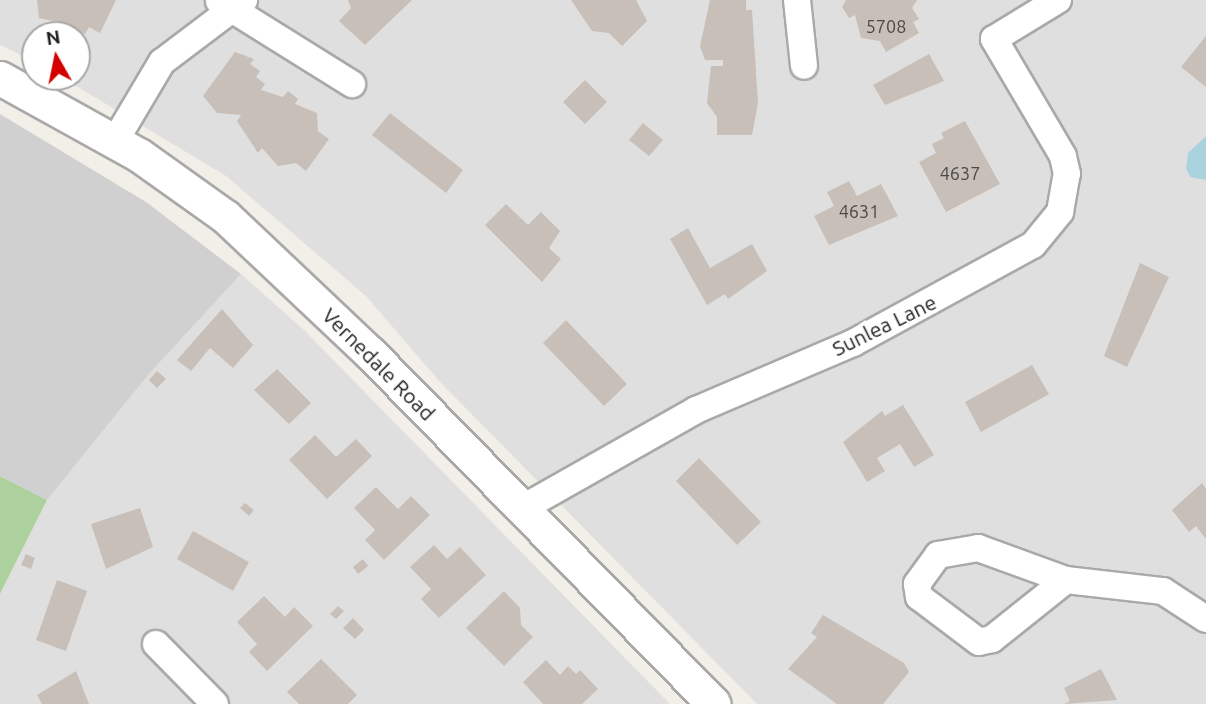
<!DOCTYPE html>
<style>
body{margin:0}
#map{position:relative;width:1206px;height:704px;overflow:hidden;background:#f2efe9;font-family:Ubuntu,sans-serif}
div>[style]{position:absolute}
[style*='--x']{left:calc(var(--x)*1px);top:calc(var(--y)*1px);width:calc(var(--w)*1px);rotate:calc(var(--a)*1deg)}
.residential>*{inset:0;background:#e0dfdf}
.religious>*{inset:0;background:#d0d0d0}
.forest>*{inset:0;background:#add19e}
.water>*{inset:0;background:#aad3df}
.building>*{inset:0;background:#c7bfb8}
.roads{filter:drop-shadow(2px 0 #a9a9a9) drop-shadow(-2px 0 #a9a9a9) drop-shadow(0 2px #a9a9a9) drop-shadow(0 -2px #a9a9a9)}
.minor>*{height:26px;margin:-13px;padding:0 13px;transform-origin:13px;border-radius:13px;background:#fff}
.tertiary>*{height:33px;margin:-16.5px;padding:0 16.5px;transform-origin:16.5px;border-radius:16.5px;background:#fff}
span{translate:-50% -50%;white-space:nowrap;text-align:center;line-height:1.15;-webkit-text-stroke:7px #fff;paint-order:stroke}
.number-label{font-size:18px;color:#4b4948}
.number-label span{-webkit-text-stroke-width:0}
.street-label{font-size:21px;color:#222}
.north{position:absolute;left:21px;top:21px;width:70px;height:70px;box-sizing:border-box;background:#fff;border:2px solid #a7a7a7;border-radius:50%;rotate:351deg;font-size:19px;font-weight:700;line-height:28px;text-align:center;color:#222}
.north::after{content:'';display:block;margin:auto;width:24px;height:32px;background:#d40000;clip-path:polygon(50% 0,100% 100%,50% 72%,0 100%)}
</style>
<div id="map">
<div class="residential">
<i style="clip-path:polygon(0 0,1206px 0,1206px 704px,757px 704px,440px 382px,366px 296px,226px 176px,61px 77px,77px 77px,77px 35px,35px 35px,35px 62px,0 45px)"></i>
<i style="clip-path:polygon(241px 274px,304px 330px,670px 704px,0 704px,0 594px,47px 500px,149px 374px)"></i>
</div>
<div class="religious">
<i style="clip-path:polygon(0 114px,146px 202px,241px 274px,149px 374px,47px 500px,0 476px)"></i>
</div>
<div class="forest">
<i style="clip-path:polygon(0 476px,47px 500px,0 594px)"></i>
</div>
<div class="water">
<i style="clip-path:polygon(1206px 136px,1206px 180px,1190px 177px,1186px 168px,1188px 153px)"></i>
</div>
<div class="building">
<i style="clip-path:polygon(37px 0,116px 0,100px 33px,89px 27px,85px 34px,75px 29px,72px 34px,60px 28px,62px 23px,39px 18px)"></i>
<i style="clip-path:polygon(348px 0,412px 0,365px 45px,339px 21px,351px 8px)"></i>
<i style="clip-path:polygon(571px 0,636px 0,647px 21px,622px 46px,609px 33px,592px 31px)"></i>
<i style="clip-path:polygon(710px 0,746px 0,746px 10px,752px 10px,758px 103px,752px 135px,717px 135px,717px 117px,707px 103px,711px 66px,723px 66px,723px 60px,705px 60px,700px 46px)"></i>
<i style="clip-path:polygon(846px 0,917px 0,912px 8px,919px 19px,913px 22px,919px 33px,886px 52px,880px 41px,861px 38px,855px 15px,849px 18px,842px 7px)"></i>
<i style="clip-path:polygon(1206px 36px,1206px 87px,1181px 67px)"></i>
<i style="clip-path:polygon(235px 52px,254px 59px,250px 64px,260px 71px,256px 77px,265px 84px,261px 90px,283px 97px,288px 91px,298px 99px,295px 104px,317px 113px,318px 131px,329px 139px,306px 171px,296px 163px,278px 166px,262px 148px,258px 153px,237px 121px,241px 115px,217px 113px,203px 96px)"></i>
<i style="clip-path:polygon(929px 54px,944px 81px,885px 105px,873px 85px)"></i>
<i style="clip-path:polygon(585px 80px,607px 102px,585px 124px,563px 102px)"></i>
<i style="clip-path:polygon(390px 113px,463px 170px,446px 193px,372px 135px)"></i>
<i style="clip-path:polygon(965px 121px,1000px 184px,946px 212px,919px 162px,936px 153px,932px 144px,944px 138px,941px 133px)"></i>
<i style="clip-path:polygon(643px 123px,663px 140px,649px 156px,629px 140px)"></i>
<i style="clip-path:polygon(849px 181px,857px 196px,881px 184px,898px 216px,829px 245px,814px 216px,834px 206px,827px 192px)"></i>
<i style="clip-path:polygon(506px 204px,528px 225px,541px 212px,560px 231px,549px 248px,561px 259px,542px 282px,485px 225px)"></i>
<i style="clip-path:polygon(688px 228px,710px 268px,752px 244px,767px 271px,728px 299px,725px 294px,707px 305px,670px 239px)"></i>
<i style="clip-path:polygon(1140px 263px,1169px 277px,1127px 367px,1104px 356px)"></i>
<i style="clip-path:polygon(222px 309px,253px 345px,233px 368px,210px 348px,191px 371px,177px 360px)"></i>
<i style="clip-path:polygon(566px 320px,627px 384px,604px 406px,543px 343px)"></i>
<i style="clip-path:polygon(1032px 365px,1049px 394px,981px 432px,965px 402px)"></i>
<i style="clip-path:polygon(277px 369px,311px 403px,289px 424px,254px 390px)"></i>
<i style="clip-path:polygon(157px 371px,166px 379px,157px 388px,149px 380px)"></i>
<i style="clip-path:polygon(903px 405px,934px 455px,914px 467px,900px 444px,877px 458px,885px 471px,867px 482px,843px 442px,882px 411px,885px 416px)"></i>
<i style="clip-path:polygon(315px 435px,336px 457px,356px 439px,372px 456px,327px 499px,289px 460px)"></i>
<i style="clip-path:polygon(699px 458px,761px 522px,737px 545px,676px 481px)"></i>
<i style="clip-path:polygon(1202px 483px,1206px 489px,1206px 539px,1196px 526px,1189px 532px,1172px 510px)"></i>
<i style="clip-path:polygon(376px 487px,398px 509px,411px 496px,430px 515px,384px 560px,365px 540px,375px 530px,354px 508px)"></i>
<i style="clip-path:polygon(245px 503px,254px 510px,249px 516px,240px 508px)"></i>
<i style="clip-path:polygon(140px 508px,153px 547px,106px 569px,91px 524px)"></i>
<i style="clip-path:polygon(193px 531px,249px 562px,233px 591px,177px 559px)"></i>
<i style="clip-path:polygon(434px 545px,447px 559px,460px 547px,486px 575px,439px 618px,421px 599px,431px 589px,410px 567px)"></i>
<i style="clip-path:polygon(26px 554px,35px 558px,31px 569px,21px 565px)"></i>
<i style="clip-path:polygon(363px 559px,368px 566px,358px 574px,353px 567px)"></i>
<i style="clip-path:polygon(57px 580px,87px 591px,66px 651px,36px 640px)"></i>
<i style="clip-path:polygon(504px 591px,520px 608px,521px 625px,533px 637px,504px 666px,466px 628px)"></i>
<i style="clip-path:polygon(264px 596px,285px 617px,294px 607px,313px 626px,267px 671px,249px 652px,257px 644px,237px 622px)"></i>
<i style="clip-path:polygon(338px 606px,344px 611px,336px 619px,330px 614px)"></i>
<i style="clip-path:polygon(823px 615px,904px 663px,909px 672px,883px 704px,837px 704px,788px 669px,817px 637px,811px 633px)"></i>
<i style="clip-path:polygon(353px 618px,364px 630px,355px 639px,343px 628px)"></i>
<i style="clip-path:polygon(321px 659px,357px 695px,348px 704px,299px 704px,287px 692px)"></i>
<i style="clip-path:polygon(546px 660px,560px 675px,568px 666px,576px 674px,580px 670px,598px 689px,582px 704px,543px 704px,523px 682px)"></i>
<i style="clip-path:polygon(1101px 669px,1117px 700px,1064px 704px,1070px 701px,1064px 688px)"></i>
<i style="clip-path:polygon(76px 671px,89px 704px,42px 704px,37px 695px)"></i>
</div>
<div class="roads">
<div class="minor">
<i style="--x:797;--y:0;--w:66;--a:83.9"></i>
<i style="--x:219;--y:1;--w:157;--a:32"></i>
<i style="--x:115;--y:141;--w:92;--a:-59.3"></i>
<i style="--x:162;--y:62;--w:103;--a:-37.1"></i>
<i style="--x:523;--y:508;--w:199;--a:-29.5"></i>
<i style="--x:696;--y:410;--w:171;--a:-23.1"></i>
<i style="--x:853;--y:343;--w:205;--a:-28.6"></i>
<i style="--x:1033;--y:245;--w:43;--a:-50.7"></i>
<i style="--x:1060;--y:212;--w:39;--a:-80"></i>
<i style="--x:1067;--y:174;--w:18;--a:-103"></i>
<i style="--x:1063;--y:156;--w:136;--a:-120.5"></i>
<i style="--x:994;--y:39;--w:75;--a:-31.4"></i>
<i style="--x:1066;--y:580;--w:95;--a:141.4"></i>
<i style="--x:992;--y:639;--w:13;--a:167"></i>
<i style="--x:979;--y:642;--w:75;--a:-143.1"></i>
<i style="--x:919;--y:597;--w:13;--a:-99"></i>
<i style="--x:917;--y:584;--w:36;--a:-54"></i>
<i style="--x:938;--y:555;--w:41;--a:-9.9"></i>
<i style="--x:978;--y:548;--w:94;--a:20"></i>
<i style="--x:1066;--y:580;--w:98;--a:6.5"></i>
<i style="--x:1163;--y:591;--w:51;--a:33.1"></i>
<i style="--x:156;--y:644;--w:84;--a:45.5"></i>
</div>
<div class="tertiary">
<i style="--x:0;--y:78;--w:159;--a:29"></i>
<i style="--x:139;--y:155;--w:107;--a:35.5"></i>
<i style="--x:226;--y:217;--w:198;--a:43.4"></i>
<i style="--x:370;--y:353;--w:491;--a:45.6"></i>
</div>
</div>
<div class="number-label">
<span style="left:886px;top:26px">5708</span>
<span style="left:960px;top:173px">4637</span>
<span style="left:859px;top:211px">4631</span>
</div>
<div class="street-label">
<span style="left:884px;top:325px;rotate:-26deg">Sunlea Lane</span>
<span style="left:379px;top:364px;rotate:45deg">Vernedale Road</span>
</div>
<div class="north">N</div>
</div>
